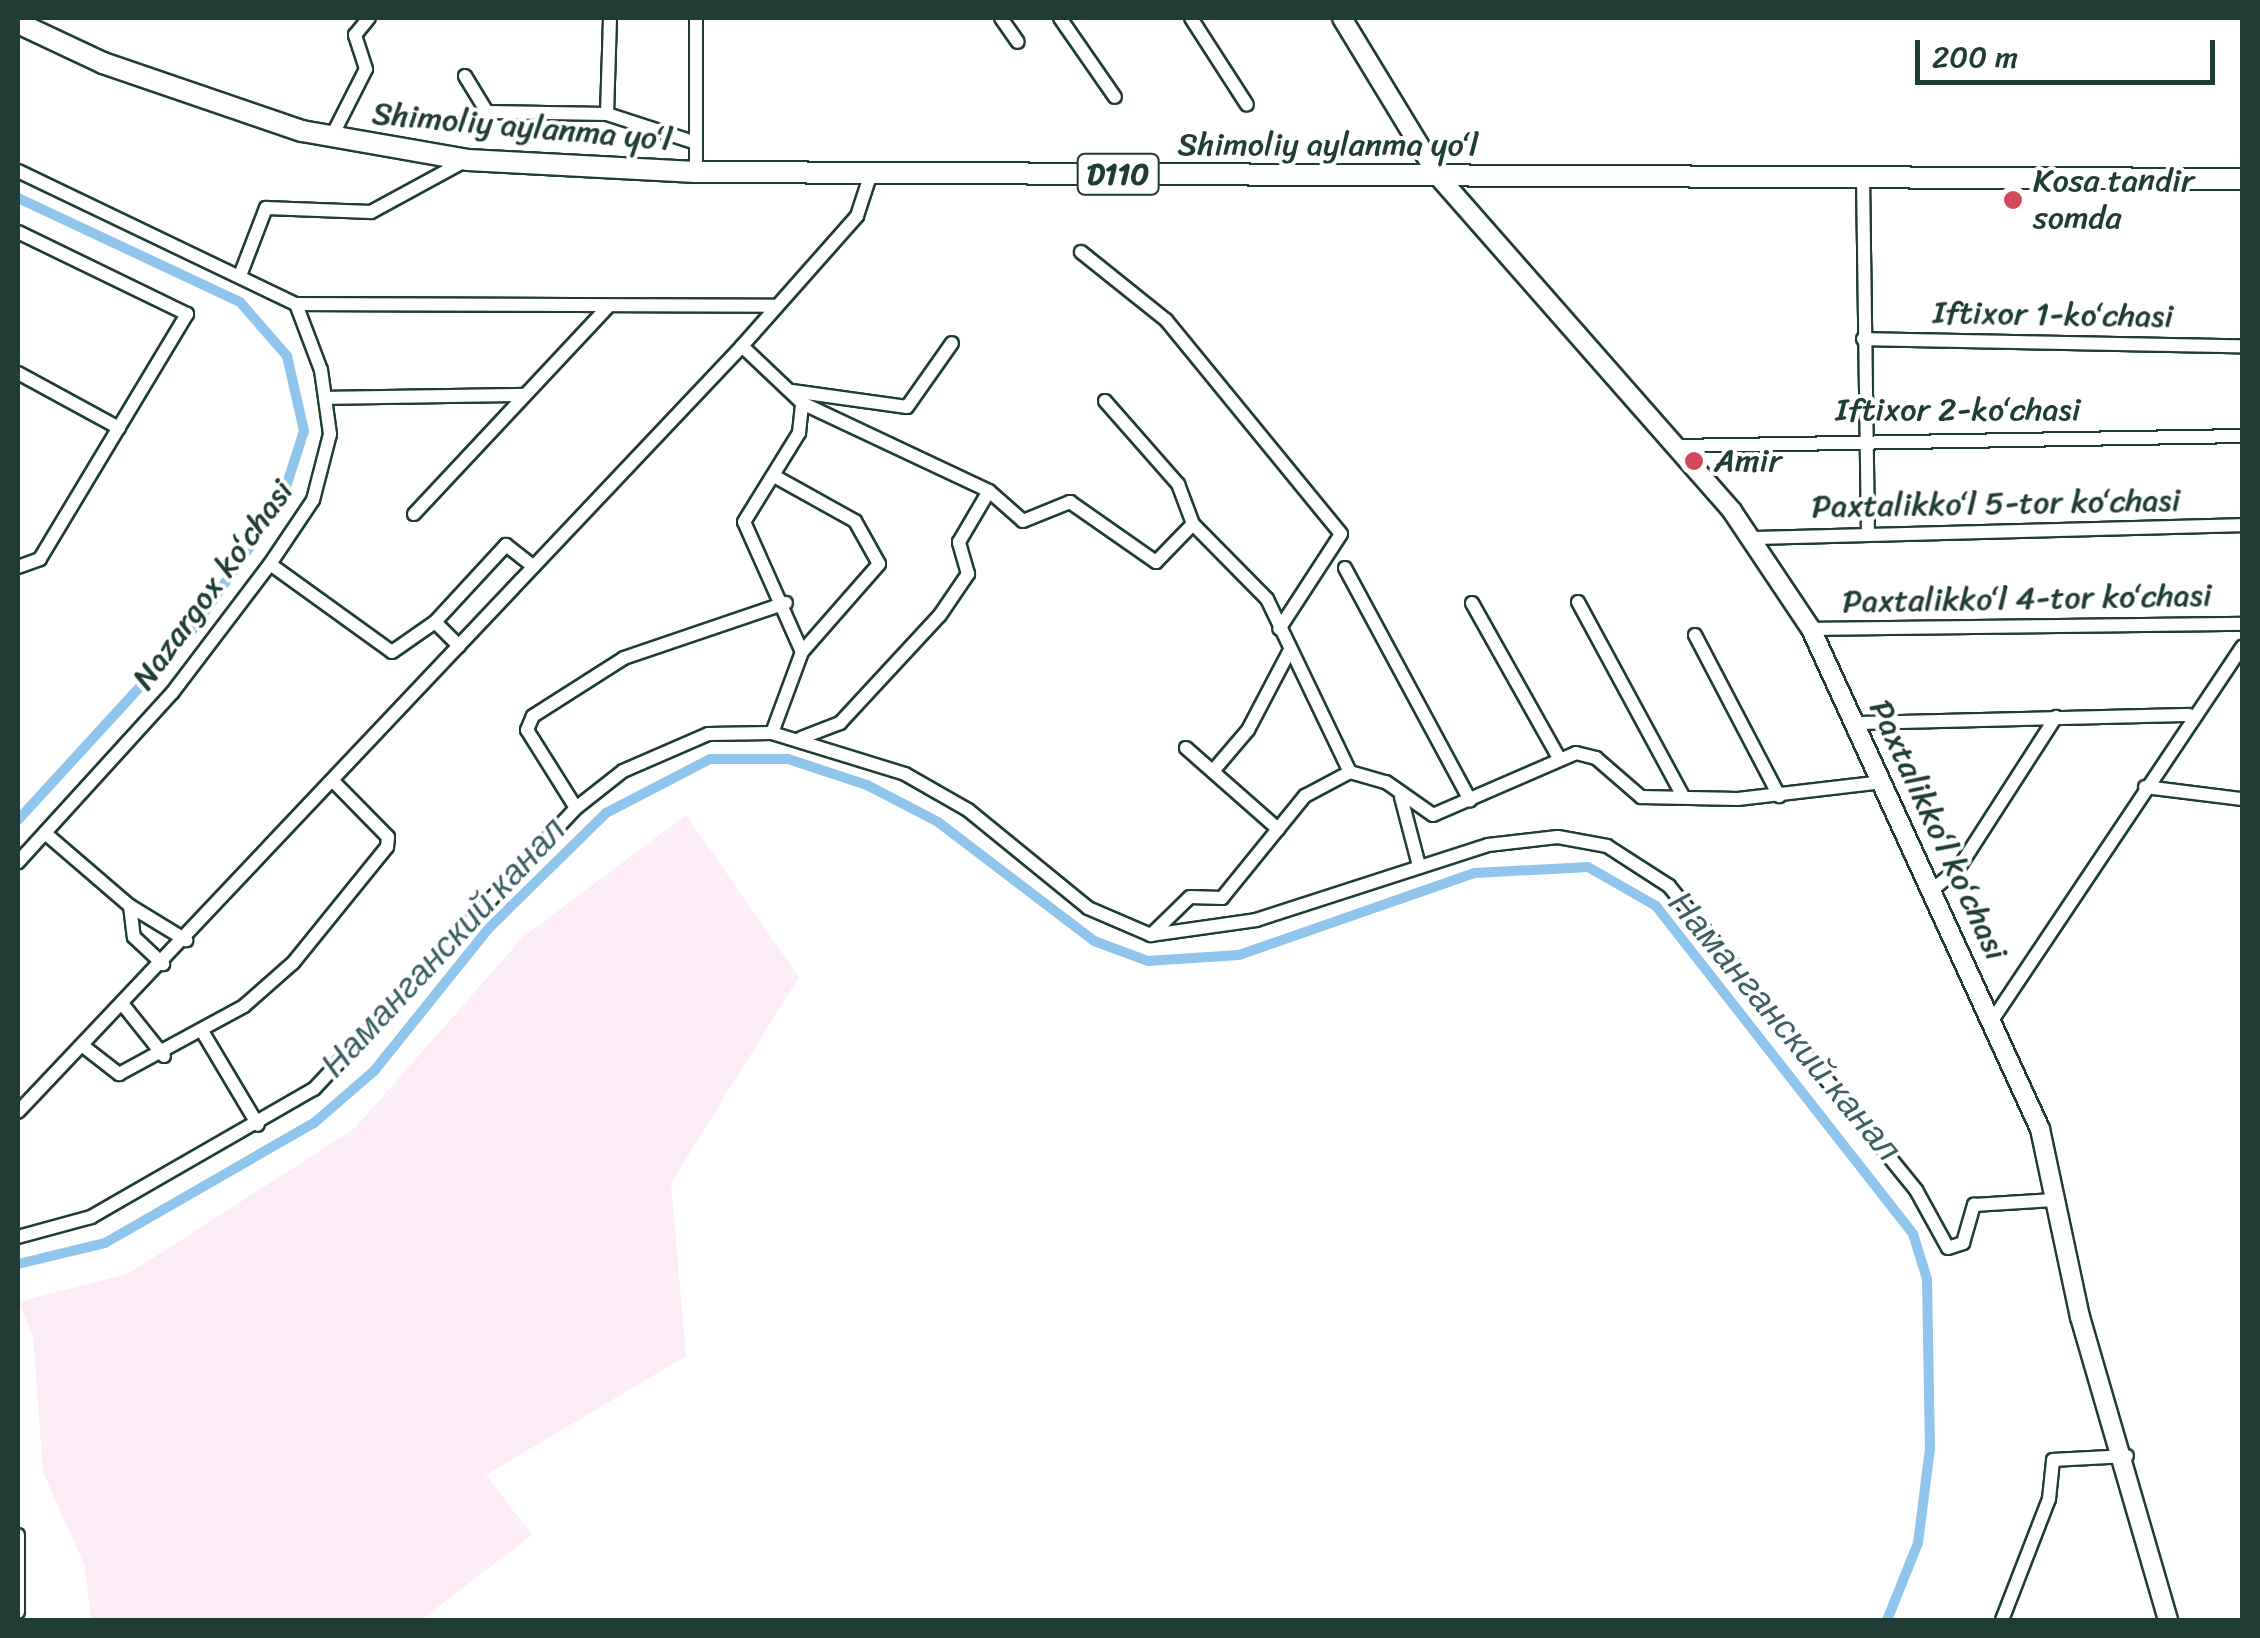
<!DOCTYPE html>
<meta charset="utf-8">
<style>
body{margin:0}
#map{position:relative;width:2260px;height:1638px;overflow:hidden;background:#fff;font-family:Sriracha,sans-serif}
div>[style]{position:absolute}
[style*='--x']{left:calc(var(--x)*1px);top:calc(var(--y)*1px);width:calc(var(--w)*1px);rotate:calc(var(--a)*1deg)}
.built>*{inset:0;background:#fcedf6}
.canal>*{height:10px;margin:-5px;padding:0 5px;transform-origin:5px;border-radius:5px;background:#90c5ee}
.roads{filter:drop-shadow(2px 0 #1f3d34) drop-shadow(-2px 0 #1f3d34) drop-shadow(0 2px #1f3d34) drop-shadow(0 -2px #1f3d34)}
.street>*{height:12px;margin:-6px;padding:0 6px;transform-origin:6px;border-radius:6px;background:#fff}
.secondary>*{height:18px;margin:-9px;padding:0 9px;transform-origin:9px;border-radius:9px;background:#fff}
.primary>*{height:20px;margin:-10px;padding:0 10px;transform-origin:10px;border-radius:10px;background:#fff}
.dots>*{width:28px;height:28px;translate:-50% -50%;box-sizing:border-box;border:5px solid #fff;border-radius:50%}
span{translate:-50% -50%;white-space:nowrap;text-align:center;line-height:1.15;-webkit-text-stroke:8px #fff;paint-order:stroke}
.shield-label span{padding:2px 8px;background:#fff;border:2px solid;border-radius:8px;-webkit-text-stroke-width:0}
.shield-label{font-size:30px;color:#1f3d34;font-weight:700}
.street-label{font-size:32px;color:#1f3d34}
.poi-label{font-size:32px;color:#1f3d34}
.left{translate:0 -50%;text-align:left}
.water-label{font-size:35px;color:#3b5f62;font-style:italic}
.frame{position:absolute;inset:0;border:20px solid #1f3d34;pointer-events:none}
.scale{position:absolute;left:1915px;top:40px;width:300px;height:45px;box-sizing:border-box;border:5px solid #1f3d34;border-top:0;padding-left:12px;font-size:30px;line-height:35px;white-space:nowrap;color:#1f3d34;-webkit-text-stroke:8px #fff;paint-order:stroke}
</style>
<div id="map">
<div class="built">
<i style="clip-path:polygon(686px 815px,799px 977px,671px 1183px,686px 1356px,486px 1475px,532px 1535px,421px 1620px,91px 1620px,85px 1567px,43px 1472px,33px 1335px,18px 1302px,128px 1274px,355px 1128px,523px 937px)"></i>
</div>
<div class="canal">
<i style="--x:18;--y:198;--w:245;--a:25.1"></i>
<i style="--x:240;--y:302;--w:72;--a:49"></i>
<i style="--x:287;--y:356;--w:77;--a:77.2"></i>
<i style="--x:304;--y:431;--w:75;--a:107.9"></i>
<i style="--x:281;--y:502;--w:155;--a:124.7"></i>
<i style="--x:193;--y:629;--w:259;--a:132.5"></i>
<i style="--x:18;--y:1264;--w:89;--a:-13.6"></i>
<i style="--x:105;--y:1243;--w:241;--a:-29.9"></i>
<i style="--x:314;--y:1123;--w:79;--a:-40.9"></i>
<i style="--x:374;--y:1071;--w:182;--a:-51.2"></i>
<i style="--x:488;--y:929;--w:165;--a:-44.5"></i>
<i style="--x:606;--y:813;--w:117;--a:-27.4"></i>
<i style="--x:710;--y:759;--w:78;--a:0"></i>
<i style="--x:788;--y:759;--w:83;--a:18.2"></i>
<i style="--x:867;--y:785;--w:80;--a:27.5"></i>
<i style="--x:938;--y:822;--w:196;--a:37.3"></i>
<i style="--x:1094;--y:941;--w:58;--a:20.3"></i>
<i style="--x:1148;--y:961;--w:91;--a:-3.8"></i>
<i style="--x:1239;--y:955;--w:250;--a:-19.2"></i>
<i style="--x:1475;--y:873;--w:113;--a:-3"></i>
<i style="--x:1588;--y:867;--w:78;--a:29.8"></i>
<i style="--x:1656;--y:906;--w:417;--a:51.9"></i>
<i style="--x:1913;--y:1234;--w:47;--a:72.7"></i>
<i style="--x:1927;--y:1279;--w:169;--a:89"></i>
<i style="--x:1930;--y:1448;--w:96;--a:97.2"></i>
<i style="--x:1918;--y:1543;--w:83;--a:111.9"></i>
</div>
<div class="roads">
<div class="street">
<i style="--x:1001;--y:18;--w:29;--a:55"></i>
<i style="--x:1060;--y:18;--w:96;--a:55.2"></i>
<i style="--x:1191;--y:18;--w:103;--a:57.2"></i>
<i style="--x:465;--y:76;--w:42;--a:58.6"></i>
<i style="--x:487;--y:112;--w:120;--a:1"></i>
<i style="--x:607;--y:114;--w:90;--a:18"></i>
<i style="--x:607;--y:114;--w:96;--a:-88.2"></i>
<i style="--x:331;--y:138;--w:77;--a:-63.1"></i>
<i style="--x:366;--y:69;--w:36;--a:-108"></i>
<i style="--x:355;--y:35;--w:22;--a:-51"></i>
<i style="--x:18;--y:171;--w:308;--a:25.6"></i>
<i style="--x:296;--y:304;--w:71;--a:69.3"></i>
<i style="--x:321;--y:370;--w:65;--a:82"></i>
<i style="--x:330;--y:434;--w:68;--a:104.4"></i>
<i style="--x:313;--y:500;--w:77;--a:123.9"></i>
<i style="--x:270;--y:564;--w:162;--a:127.2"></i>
<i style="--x:172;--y:693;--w:229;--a:132.3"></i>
<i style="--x:696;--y:172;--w:154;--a:-90"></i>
<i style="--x:1863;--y:176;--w:357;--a:89.2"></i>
<i style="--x:18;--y:232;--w:188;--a:25.9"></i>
<i style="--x:187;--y:314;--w:286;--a:121"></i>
<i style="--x:40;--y:559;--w:23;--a:160"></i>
<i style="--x:1081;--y:252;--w:109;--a:38.7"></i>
<i style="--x:1166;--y:320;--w:276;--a:50.7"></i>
<i style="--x:1341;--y:534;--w:113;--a:123.1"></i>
<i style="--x:241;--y:273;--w:70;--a:-69"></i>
<i style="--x:266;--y:208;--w:105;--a:2.2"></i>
<i style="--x:371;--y:212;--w:107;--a:-28.5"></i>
<i style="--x:296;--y:304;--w:481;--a:0.2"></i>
<i style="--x:1863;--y:339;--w:379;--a:1.1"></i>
<i style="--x:742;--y:346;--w:83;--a:43.5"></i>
<i style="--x:802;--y:403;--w:207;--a:25.2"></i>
<i style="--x:989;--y:491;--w:45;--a:41.4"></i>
<i style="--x:1023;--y:521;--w:51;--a:-22"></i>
<i style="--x:1070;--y:502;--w:105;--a:34.9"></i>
<i style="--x:1156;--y:562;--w:53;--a:-45.8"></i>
<i style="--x:18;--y:373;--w:115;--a:28.6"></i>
<i style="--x:792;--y:391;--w:116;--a:7.9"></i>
<i style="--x:907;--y:407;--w:78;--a:-54.9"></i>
<i style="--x:325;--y:398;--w:200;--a:-0.9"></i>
<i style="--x:1105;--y:401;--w:111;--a:48.7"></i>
<i style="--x:1178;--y:484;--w:43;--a:69.4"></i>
<i style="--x:1193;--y:524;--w:105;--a:45.4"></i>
<i style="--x:1267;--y:599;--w:192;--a:64.4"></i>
<i style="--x:1676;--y:446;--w:566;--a:-1.01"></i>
<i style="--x:774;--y:476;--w:93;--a:29.1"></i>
<i style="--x:855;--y:521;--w:49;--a:60.8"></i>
<i style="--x:879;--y:564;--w:117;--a:131.2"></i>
<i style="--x:414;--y:514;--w:282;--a:-46.9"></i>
<i style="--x:1752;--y:538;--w:490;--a:-1.5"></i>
<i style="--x:270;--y:564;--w:150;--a:35.8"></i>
<i style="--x:392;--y:652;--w:52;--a:-34.9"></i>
<i style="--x:435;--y:622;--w:34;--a:45"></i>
<i style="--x:1345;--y:568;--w:264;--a:61.7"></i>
<i style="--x:1578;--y:602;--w:221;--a:61.6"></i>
<i style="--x:1472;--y:603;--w:176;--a:60.7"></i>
<i style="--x:435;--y:622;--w:105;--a:-47.3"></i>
<i style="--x:506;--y:545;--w:34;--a:38"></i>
<i style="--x:1811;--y:629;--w:431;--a:-0.7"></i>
<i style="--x:1695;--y:635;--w:182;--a:62.4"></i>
<i style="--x:1855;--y:723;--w:334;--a:-1.4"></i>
<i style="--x:772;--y:733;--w:86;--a:-69.7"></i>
<i style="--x:802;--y:652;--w:142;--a:-114"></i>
<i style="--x:744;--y:522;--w:105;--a:-58.3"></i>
<i style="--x:799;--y:433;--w:30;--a:-84"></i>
<i style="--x:801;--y:738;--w:42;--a:-21"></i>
<i style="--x:840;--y:723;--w:147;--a:-47.2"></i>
<i style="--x:940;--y:615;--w:50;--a:-55.7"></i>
<i style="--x:968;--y:574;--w:33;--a:-106"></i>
<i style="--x:959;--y:542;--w:59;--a:-59.5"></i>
<i style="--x:1186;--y:748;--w:123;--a:41.4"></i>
<i style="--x:1213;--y:771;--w:54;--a:-49.5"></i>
<i style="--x:1248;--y:730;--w:90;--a:-62.3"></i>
<i style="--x:2145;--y:787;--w:98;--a:7.1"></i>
<i style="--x:1401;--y:797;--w:67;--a:75.3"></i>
<i style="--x:576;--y:808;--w:92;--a:-122.1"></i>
<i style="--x:527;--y:730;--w:15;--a:-67"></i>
<i style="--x:533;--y:716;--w:108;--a:-32.5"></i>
<i style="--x:624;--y:658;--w:171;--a:-18.8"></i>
<i style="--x:45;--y:833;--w:112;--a:40.7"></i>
<i style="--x:130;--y:906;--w:31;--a:83"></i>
<i style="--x:134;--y:937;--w:40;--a:43"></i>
<i style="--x:1932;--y:890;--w:33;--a:-39"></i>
<i style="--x:1958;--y:869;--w:181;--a:-57.2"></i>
<i style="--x:130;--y:906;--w:66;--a:31.3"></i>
<i style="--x:1151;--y:935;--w:54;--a:-44.3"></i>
<i style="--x:1190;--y:897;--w:32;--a:2"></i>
<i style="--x:1222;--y:898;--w:132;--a:-50.9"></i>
<i style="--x:1305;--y:796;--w:51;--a:-28.1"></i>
<i style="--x:1350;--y:772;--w:37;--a:16"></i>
<i style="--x:1386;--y:782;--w:57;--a:35.1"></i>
<i style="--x:1433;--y:815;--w:156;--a:-23.4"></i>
<i style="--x:1576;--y:753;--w:21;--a:14"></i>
<i style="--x:1596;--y:758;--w:60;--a:40.9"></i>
<i style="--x:1641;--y:797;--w:97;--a:1.2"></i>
<i style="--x:1738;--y:799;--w:146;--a:-6.7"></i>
<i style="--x:124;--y:1006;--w:64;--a:51.3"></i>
<i style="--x:1993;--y:1019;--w:448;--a:-56.2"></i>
<i style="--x:202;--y:1031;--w:109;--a:59.2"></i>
<i style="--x:83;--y:1046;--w:46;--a:37.9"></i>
<i style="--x:119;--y:1074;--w:142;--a:-28.5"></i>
<i style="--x:244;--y:1006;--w:65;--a:-41.3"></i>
<i style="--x:293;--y:963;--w:149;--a:-51"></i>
<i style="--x:387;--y:847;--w:10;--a:-84"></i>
<i style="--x:388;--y:837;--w:78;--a:-134.5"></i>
<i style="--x:18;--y:1112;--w:1054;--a:-46.61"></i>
<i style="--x:742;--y:346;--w:174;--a:-48.5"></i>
<i style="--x:857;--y:216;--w:48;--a:-71.9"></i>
<i style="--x:18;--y:1237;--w:76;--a:-15.3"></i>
<i style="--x:91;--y:1217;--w:257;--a:-29.9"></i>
<i style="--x:314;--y:1089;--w:384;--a:-47"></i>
<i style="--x:576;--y:808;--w:60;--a:-38.2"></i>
<i style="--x:623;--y:771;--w:93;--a:-23.5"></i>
<i style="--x:708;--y:734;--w:64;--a:-0.9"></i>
<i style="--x:772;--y:733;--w:139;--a:17.1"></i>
<i style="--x:905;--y:774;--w:73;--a:29.7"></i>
<i style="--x:968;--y:810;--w:155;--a:39.2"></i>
<i style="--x:1088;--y:908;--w:69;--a:23.2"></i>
<i style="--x:1151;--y:935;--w:106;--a:-8.1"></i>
<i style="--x:1256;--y:920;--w:244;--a:-17.9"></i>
<i style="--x:1488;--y:845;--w:70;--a:-6.5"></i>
<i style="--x:1558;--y:837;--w:50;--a:10.4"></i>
<i style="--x:1607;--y:846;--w:74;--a:32.8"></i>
<i style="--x:1669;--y:886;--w:392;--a:50.9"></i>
<i style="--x:1916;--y:1190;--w:66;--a:61.1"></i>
<i style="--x:1948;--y:1248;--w:16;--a:-18"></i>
<i style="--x:1963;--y:1243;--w:40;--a:-74"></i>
<i style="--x:1974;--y:1205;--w:80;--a:-3.6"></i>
<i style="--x:18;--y:1535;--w:77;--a:90"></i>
<i style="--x:2002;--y:1620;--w:130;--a:-68.8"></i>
<i style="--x:2049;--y:1499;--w:39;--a:-84"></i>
<i style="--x:2053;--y:1460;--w:74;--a:-3.1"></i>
</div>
<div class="secondary">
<i style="--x:1342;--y:18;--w:185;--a:58.7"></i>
<i style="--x:1438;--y:176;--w:446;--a:48.7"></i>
<i style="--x:1732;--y:511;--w:142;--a:56.2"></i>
<i style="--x:1811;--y:629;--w:550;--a:65.39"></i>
<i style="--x:2040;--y:1129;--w:192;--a:78"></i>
<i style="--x:2080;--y:1317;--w:316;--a:73.8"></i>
</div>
<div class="primary">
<i style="--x:18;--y:23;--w:94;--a:25.2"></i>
<i style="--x:103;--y:63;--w:210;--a:18.9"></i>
<i style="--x:302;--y:131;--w:169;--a:9.9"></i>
<i style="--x:468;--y:160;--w:228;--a:3"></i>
<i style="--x:696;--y:172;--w:1546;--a:0.26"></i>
</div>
</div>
<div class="dots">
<i style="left:2013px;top:200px;background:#d1495b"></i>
<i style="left:1694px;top:461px;background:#d1495b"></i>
</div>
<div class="shield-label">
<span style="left:1118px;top:174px">D110</span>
</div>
<div class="street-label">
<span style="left:522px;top:127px;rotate:5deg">Shimoliy aylanma yoʻl</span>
<span style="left:1328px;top:145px">Shimoliy aylanma yoʻl</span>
<span style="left:2053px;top:315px;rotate:1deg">Iftixor 1-koʻchasi</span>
<span style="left:1958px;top:410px">Iftixor 2-koʻchasi</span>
<span style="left:1996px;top:504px;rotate:-1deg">Paxtalikkoʻl 5-tor koʻchasi</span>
<span style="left:213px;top:585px;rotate:-54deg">Nazargox koʻchasi</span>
<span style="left:2027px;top:599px;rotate:-1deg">Paxtalikkoʻl 4-tor koʻchasi</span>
<span style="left:1938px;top:830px;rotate:65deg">Paxtalikkoʻl koʻchasi</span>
</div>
<div class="poi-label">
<span class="left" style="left:2033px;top:200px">Kosa tandir<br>somda</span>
<span class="left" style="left:1714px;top:461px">Amir</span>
</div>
<div class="water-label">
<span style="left:443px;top:947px;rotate:-47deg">Наманганский канал</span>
<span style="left:1785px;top:1026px;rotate:50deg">Наманганский канал</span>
</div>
<div class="frame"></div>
<div class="scale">200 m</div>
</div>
